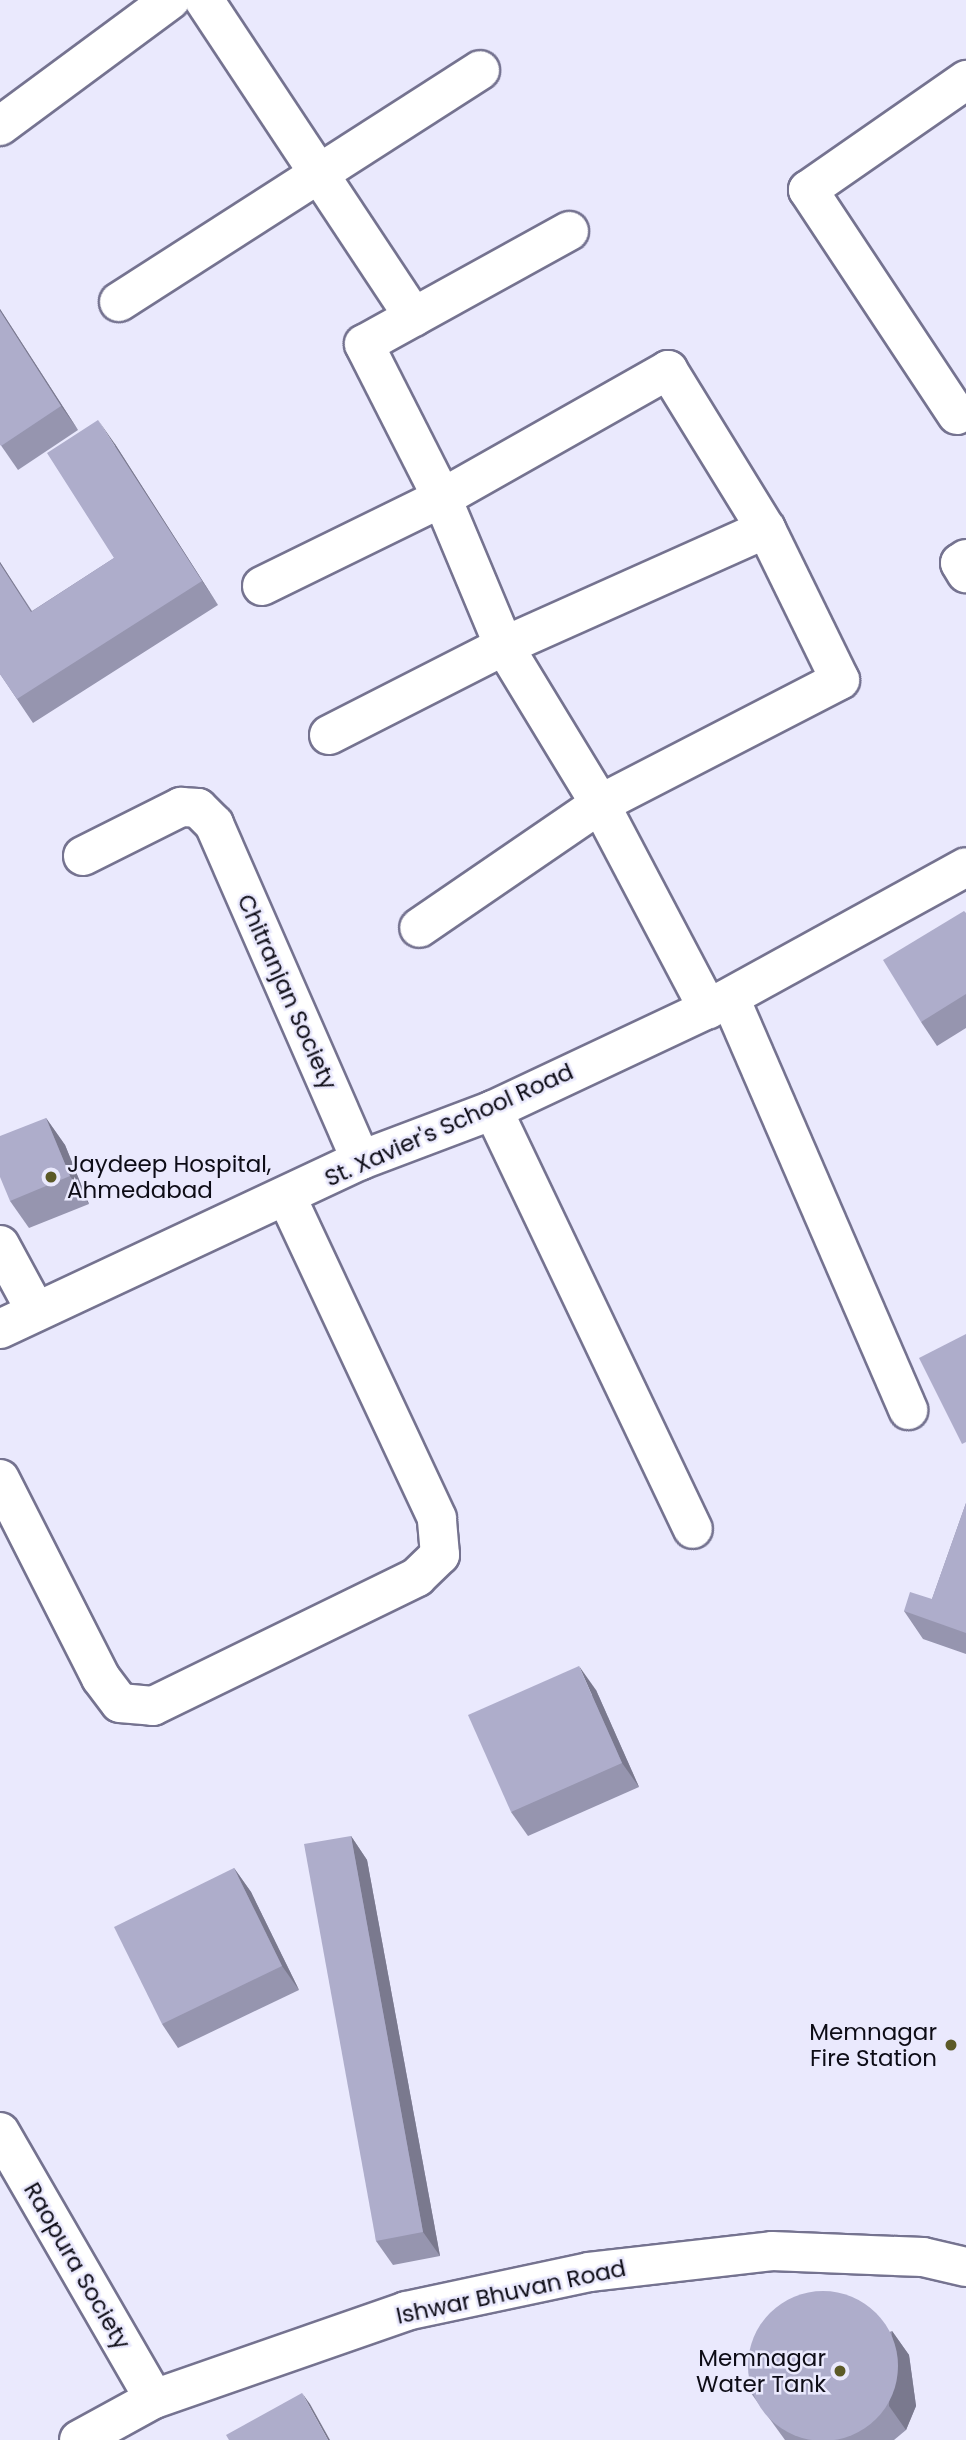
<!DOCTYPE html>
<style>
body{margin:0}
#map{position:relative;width:966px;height:2440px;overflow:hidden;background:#eae9fd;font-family:Poppins,sans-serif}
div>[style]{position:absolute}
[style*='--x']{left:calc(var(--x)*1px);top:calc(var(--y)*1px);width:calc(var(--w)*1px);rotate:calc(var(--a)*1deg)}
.roads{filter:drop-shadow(2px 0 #757390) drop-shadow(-2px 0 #757390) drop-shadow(0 2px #757390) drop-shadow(0 -2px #757390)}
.minor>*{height:38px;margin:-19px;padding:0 19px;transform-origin:19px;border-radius:19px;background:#fff}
.wall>*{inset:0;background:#9695af}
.shaded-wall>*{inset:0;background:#7a798e}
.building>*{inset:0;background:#aeadcb}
.round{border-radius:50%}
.dots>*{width:19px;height:19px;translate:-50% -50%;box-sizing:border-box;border:4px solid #eae9fd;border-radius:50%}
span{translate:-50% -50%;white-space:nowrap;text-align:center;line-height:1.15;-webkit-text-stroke:5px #eae9fd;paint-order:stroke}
.street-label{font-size:23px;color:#0d0c16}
.poi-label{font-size:23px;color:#0d0c16}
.left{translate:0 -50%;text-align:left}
.right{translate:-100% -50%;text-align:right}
</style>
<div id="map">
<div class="roads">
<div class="minor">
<i style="--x:204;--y:0;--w:380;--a:56.5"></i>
<i style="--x:0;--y:126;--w:212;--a:-36.5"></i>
<i style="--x:569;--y:231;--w:234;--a:151.1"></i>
<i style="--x:364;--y:344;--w:173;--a:63.1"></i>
<i style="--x:442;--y:498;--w:160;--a:67.3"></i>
<i style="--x:504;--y:646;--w:185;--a:58.7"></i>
<i style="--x:600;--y:804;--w:232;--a:62.2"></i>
<i style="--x:119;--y:302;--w:429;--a:-32.7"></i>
<i style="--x:957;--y:415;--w:270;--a:-123.5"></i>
<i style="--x:808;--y:190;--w:193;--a:-34.8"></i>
<i style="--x:966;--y:559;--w:7;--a:146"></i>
<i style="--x:960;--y:563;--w:12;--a:59"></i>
<i style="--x:262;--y:586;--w:200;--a:-26.1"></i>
<i style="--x:442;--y:498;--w:260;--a:-29.5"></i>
<i style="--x:668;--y:370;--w:187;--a:58.4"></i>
<i style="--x:766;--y:529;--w:168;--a:63.9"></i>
<i style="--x:840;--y:680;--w:270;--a:152.7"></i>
<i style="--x:600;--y:804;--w:219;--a:145.6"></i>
<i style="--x:329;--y:735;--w:196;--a:-27"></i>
<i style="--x:504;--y:646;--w:287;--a:-24.1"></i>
<i style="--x:83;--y:856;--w:110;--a:-26.6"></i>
<i style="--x:181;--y:807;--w:17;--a:3"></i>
<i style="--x:198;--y:808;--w:23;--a:45"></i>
<i style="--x:214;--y:824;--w:367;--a:66.4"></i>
<i style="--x:730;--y:998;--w:449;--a:66.6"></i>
<i style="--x:493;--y:1110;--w:464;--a:64.5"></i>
<i style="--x:0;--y:1245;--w:72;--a:61.6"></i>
<i style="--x:0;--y:1329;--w:399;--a:-25.1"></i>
<i style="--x:361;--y:1160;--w:141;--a:-20.7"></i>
<i style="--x:493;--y:1110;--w:238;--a:-25.2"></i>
<i style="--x:708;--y:1009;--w:294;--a:-28.8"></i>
<i style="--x:0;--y:1479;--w:223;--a:63.1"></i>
<i style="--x:101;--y:1678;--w:31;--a:53"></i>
<i style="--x:120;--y:1703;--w:33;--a:5"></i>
<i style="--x:153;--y:1706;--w:294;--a:-26"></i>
<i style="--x:417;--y:1577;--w:32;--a:-44"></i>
<i style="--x:440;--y:1555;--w:37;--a:-95"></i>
<i style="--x:437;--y:1518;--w:353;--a:-115.1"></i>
<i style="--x:0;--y:2132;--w:308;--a:60"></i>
<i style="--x:79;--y:2440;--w:85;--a:-28.7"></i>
<i style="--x:154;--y:2399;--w:267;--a:-19.2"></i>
<i style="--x:406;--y:2311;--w:187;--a:-12"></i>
<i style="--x:589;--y:2272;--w:184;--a:-6.5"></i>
<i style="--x:772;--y:2251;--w:151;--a:2.3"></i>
<i style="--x:923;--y:2257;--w:44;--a:13.1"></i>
</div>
</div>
<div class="wall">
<i style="clip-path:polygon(0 309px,78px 430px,18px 470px,0 444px)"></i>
<i style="clip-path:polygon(115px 444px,218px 605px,33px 723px,0 674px,0 562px,32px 611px,114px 558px)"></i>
<i style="clip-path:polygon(966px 913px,966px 1028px,937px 1046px,921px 1022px)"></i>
<i style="clip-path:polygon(46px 1118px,65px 1145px,89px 1204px,29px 1228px,10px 1201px)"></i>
<i style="clip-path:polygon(966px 1503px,966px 1654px,923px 1639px,904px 1611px,932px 1599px)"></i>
<i style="clip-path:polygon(596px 1690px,639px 1787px,528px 1836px,511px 1812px)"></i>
<i style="clip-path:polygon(351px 1836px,367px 1860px,440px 2256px,393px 2265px,376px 2241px)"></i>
<i style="clip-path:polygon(234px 1868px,251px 1892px,299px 1990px,178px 2048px,162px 2024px)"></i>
<i style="clip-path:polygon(892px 2331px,909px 2355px,916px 2406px,906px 2430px,894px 2440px,785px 2440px,748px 2389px)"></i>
</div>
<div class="shaded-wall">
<i style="clip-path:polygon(0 309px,78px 430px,61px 406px,0 311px)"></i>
<i style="clip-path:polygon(98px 420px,115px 444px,218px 605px,202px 581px)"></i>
<i style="clip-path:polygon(0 562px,47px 636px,31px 612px,0 564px)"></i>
<i style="clip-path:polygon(46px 1118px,65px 1145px,89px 1204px,70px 1176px)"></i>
<i style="clip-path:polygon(579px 1666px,596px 1690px,639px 1787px,622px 1763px)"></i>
<i style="clip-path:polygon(351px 1836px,367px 1860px,440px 2256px,423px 2232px)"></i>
<i style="clip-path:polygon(234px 1868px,251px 1892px,299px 1990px,282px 1966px)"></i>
<i style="clip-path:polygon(892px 2331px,909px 2355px,916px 2406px,906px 2430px,889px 2406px)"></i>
<i style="clip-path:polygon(302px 2393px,310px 2404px,330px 2440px,328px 2440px)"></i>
</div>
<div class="building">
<i style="clip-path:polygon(0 311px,61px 406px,1px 446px,0 444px)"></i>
<i style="clip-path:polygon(98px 420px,202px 581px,17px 699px,0 674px,0 564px,31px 612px,114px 558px,47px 453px)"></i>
<i style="clip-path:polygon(964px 911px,966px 913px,966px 994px,921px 1022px,883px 960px)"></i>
<i style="clip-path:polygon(46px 1118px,70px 1176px,10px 1201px,0 1177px,0 1136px)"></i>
<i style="clip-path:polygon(966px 1334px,966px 1442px,962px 1444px,919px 1358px)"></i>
<i style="clip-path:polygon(966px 1503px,966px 1633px,904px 1611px,910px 1592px,932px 1599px)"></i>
<i style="clip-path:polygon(579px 1666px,622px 1763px,511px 1812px,468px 1715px)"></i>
<i style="clip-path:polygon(351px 1836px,423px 2232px,376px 2241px,304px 1844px)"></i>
<i style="clip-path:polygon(234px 1868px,282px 1966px,162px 2024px,114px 1927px)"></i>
<i class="round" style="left:748px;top:2291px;width:150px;height:150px"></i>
<i style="clip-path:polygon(302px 2393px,328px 2440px,229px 2440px,226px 2435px)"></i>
</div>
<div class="dots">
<i style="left:51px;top:1177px;background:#5c5a27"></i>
<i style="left:951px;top:2045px;background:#5c5a27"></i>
<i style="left:840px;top:2371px;background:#5c5a27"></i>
</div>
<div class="street-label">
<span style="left:287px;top:992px;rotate:66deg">Chitranjan Society</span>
<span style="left:449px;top:1125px;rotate:-24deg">St. Xavier's School Road</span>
<span style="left:77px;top:2266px;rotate:60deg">Raopura Society</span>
<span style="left:511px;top:2292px;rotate:-12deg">Ishwar Bhuvan Road</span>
</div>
<div class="poi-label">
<span class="left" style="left:67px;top:1177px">Jaydeep Hospital,<br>Ahmedabad</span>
<span class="right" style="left:937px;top:2045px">Memnagar<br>Fire Station</span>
<span class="right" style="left:826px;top:2371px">Memnagar<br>Water Tank</span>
</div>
</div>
